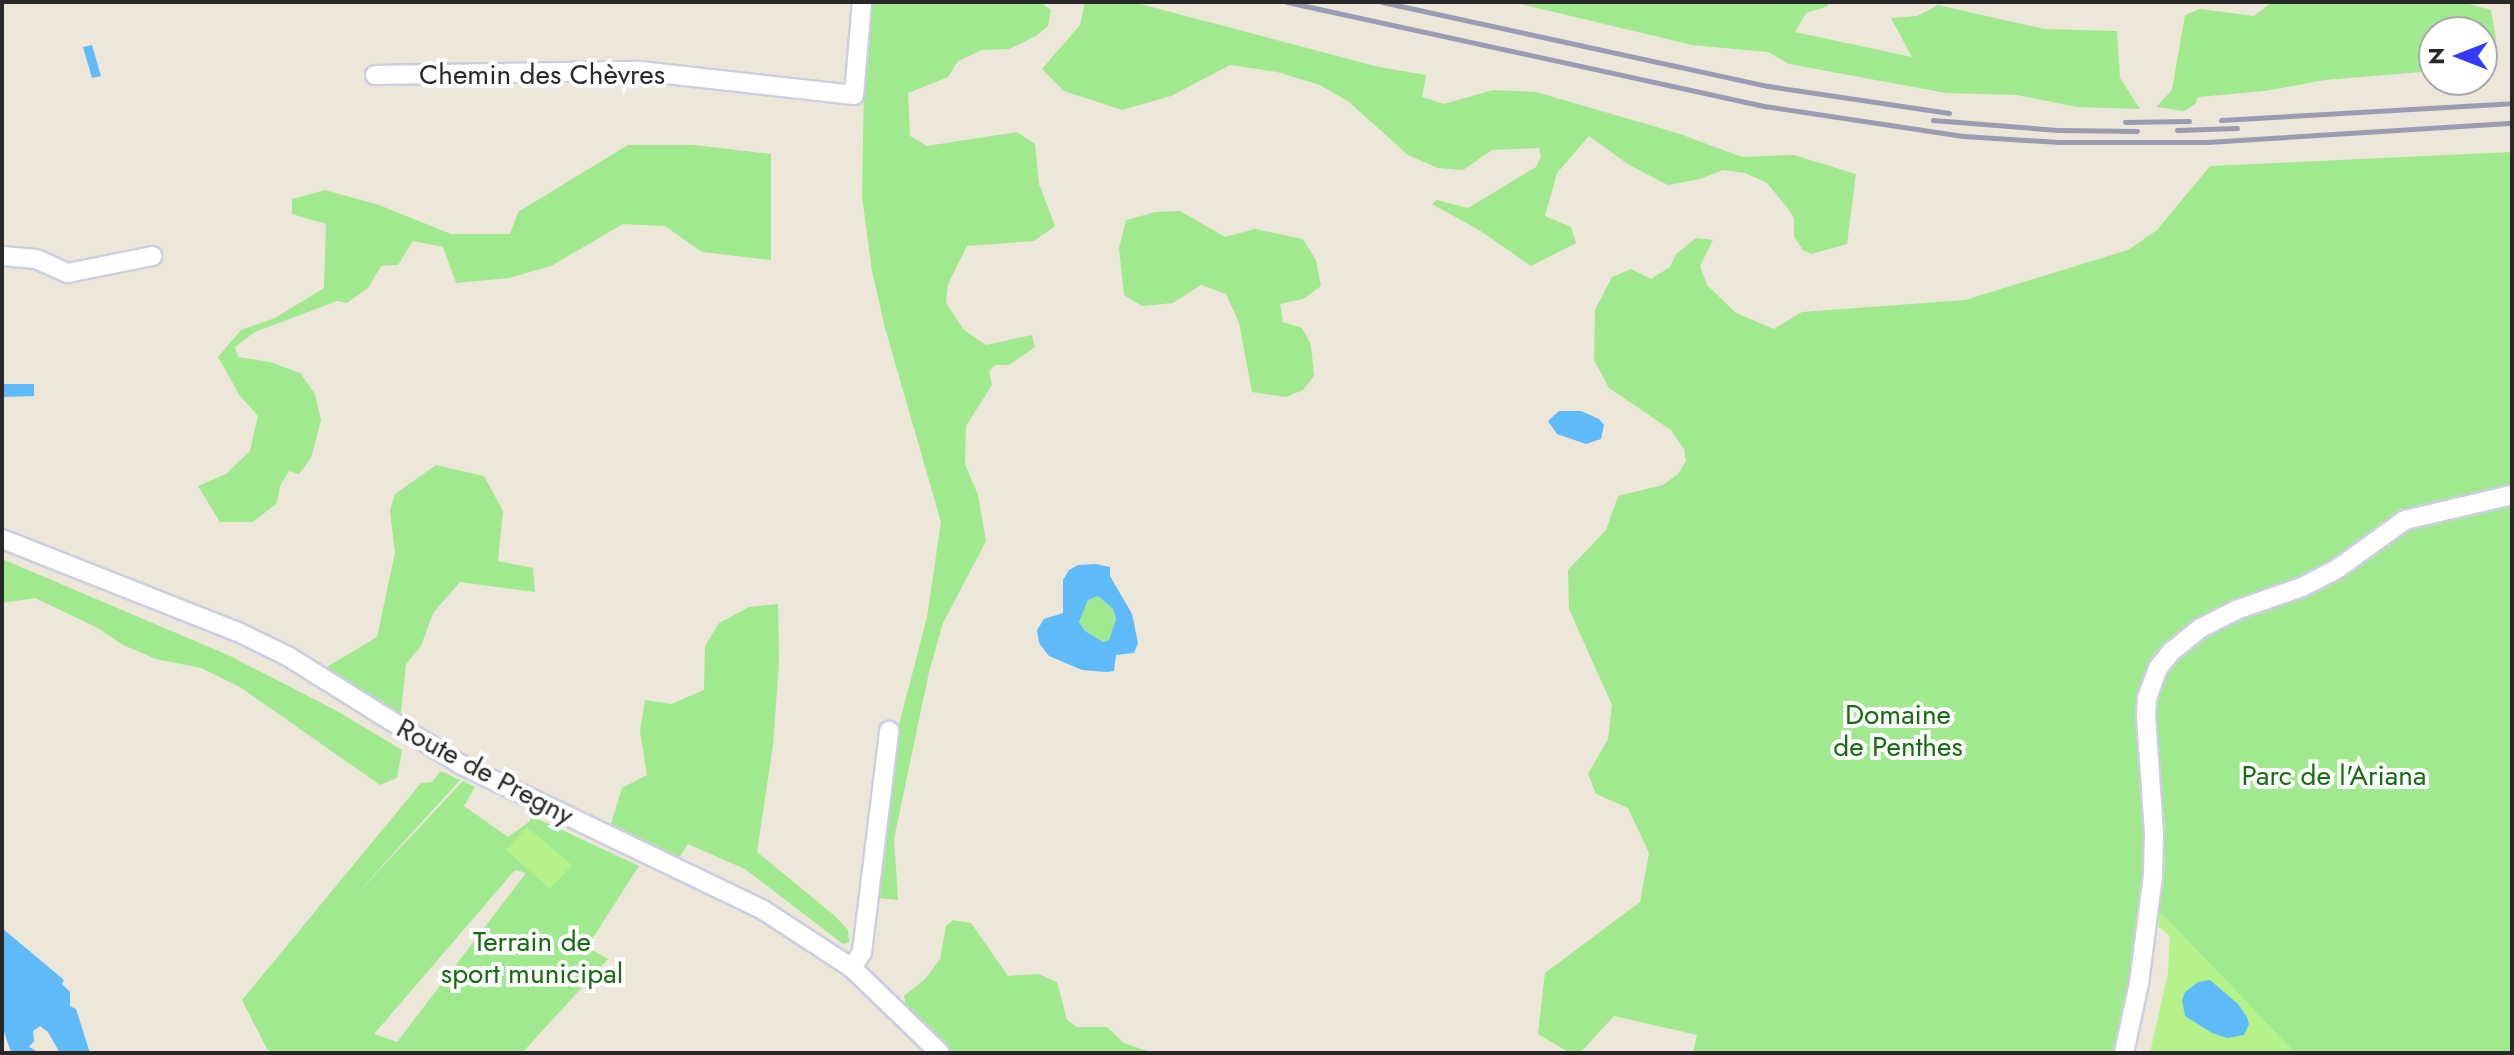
<!DOCTYPE html>
<meta charset="utf-8">
<style>
body{margin:0}
#map{position:relative;width:2514px;height:1055px;overflow:hidden;background:#ece7d8;font-family:Jost,sans-serif}
div>[style]{position:absolute}
[style*='--x']{left:calc(var(--x)*1px);top:calc(var(--y)*1px);width:calc(var(--w)*1px);rotate:calc(var(--a)*1deg)}
.green>*{inset:0;background:#a0e98e}
.pitch>*{inset:0;background:#b5f289}
.water>*{inset:0;background:#5fbafa}
.roads{filter:drop-shadow(2px 0 #cdcee3) drop-shadow(-2px 0 #cdcee3) drop-shadow(0 2px #cdcee3) drop-shadow(0 -2px #cdcee3)}
.minor>*{height:18px;margin:-9px;padding:0 9px;transform-origin:9px;border-radius:9px;background:#fff}
.rail>*{height:5px;margin:-2.5px;padding:0 2.5px;transform-origin:2.5px;border-radius:2.5px;background:#9b9bb5}
span{translate:-50% -50%;white-space:nowrap;text-align:center;line-height:1.15;-webkit-text-stroke:8px #fff;paint-order:stroke}
.street-label{font-size:28px;color:#282828}
.park-label{font-size:28px;color:#176b12}
.frame{position:absolute;inset:0;border:4px solid #282828;pointer-events:none}
.north{position:absolute;left:2418px;top:16px;width:80px;height:80px;box-sizing:border-box;background:#fff;border:2px solid #a9a9a9;border-radius:50%;rotate:270deg;font-size:22px;font-weight:700;line-height:32px;text-align:center;color:#282828}
.north::after{content:'';display:block;margin:auto;width:28px;height:36px;background:#323aff;clip-path:polygon(50% 0,100% 100%,50% 72%,0 100%)}
</style>
<div id="map">
<div class="green">
<i style="clip-path:polygon(872px 2px,1040px 2px,1051px 10px,1048px 26px,1036px 36px,1009px 49px,982px 50px,958px 61px,948px 77px,908px 93px,910px 136px,927px 146px,1017px 132px,1035px 144px,1039px 184px,1055px 226px,1034px 241px,967px 246px,948px 284px,946px 303px,964px 330px,986px 345px,1032px 335px,1035px 347px,1009px 365px,995px 365px,989px 371px,992px 385px,966px 426px,965px 464px,978px 495px,986px 541px,943px 623px,929px 672px,894px 839px,898px 900px,877px 898px,899px 725px,927px 617px,941px 522px,885px 328px,872px 271px,862px 196px,864px 90px)"></i>
<i style="clip-path:polygon(1085px 2px,1133px 2px,1379px 67px,1426px 75px,1422px 97px,1444px 104px,1493px 90px,1536px 92px,1677px 133px,1742px 157px,1794px 155px,1856px 174px,1847px 244px,1811px 254px,1803px 250px,1794px 237px,1794px 218px,1786px 206px,1767px 183px,1745px 173px,1723px 170px,1700px 179px,1668px 185px,1629px 165px,1589px 136px,1557px 173px,1545px 216px,1571px 227px,1576px 243px,1531px 266px,1479px 230px,1432px 204px,1437px 200px,1468px 208px,1536px 167px,1541px 157px,1539px 148px,1492px 150px,1463px 170px,1438px 168px,1408px 155px,1349px 102px,1320px 85px,1277px 72px,1230px 65px,1171px 96px,1122px 110px,1064px 91px,1042px 69px,1080px 25px)"></i>
<i style="clip-path:polygon(1513px 2px,1828px 2px,1828px 6px,1806px 13px,1795px 32px,1912px 57px,1891px 18px,1917px 16px,1938px 5px,2044px 29px,2117px 31px,2120px 78px,2140px 109px,2077px 107px,2017px 95px,1946px 93px,1789px 64px,1768px 52px,1692px 45px)"></i>
<i style="clip-path:polygon(2272px 2px,2462px 2px,2491px 10px,2496px 39px,2482px 59px,2482px 32px,2434px 32px,2434px 71px,2325px 80px,2265px 91px,2198px 97px,2195px 104px,2184px 111px,2156px 107px,2172px 90px,2185px 15px,2200px 9px,2254px 16px)"></i>
<i style="clip-path:polygon(628px 145px,694px 145px,771px 154px,771px 260px,702px 252px,665px 226px,623px 224px,551px 266px,509px 278px,456px 283px,443px 247px,413px 241px,398px 265px,381px 266px,368px 288px,347px 303px,337px 301px,255px 332px,235px 347px,238px 357px,270px 362px,300px 373px,315px 394px,321px 420px,311px 458px,299px 474px,289px 471px,280px 486px,277px 503px,253px 522px,220px 522px,198px 486px,226px 474px,250px 451px,258px 416px,240px 396px,218px 357px,241px 330px,275px 318px,324px 288px,326px 224px,292px 214px,292px 199px,325px 190px,379px 205px,451px 234px,510px 234px,518px 212px)"></i>
<i style="clip-path:polygon(2512px 152px,2512px 489px,2451px 502px,2289px 586px,2210px 611px,2170px 638px,2151px 662px,2138px 693px,2137px 710px,2147px 821px,2146px 866px,2133px 976px,2116px 1053px,1693px 1053px,1697px 1035px,1614px 1016px,1580px 1053px,1570px 1053px,1538px 1034px,1545px 973px,1640px 902px,1649px 853px,1628px 808px,1596px 794px,1588px 774px,1608px 739px,1612px 705px,1569px 609px,1568px 570px,1606px 530px,1618px 496px,1663px 485px,1678px 474px,1686px 461px,1684px 449px,1671px 430px,1609px 388px,1594px 360px,1595px 310px,1612px 277px,1631px 269px,1651px 279px,1670px 267px,1676px 254px,1696px 238px,1713px 240px,1700px 266px,1707px 285px,1736px 313px,1774px 329px,1802px 312px,1965px 300px,2128px 250px,2157px 230px,2210px 166px)"></i>
<i style="clip-path:polygon(1180px 211px,1225px 237px,1255px 229px,1303px 239px,1316px 260px,1321px 286px,1303px 299px,1280px 304px,1283px 322px,1302px 328px,1311px 345px,1314px 376px,1303px 390px,1286px 397px,1252px 392px,1239px 323px,1226px 294px,1201px 285px,1173px 303px,1142px 306px,1124px 295px,1119px 248px,1126px 220px,1156px 212px)"></i>
<i style="clip-path:polygon(436px 465px,484px 476px,503px 511px,498px 561px,533px 568px,535px 592px,460px 582px,433px 613px,421px 646px,406px 664px,400px 721px,322px 670px,377px 637px,395px 553px,390px 511px,395px 494px)"></i>
<i style="clip-path:polygon(2512px 502px,2512px 1053px,2295px 1053px,2162px 914px,2156px 914px,2160px 843px,2163px 835px,2159px 824px,2151px 711px,2165px 669px,2215px 626px,2330px 585px,2392px 536px,2417px 524px)"></i>
<i style="clip-path:polygon(2px 559px,228px 655px,337px 711px,402px 750px,397px 778px,380px 785px,240px 687px,201px 668px,156px 659px,123px 645px,96px 627px,35px 598px,2px 603px)"></i>
<i style="clip-path:polygon(1098px 596px,1113px 609px,1116px 619px,1109px 640px,1102px 642px,1085px 631px,1079px 622px,1088px 600px)"></i>
<i style="clip-path:polygon(778px 604px,779px 663px,773px 745px,757px 852px,835px 916px,848px 930px,849px 942px,843px 944px,745px 869px,688px 844px,679px 858px,611px 824px,622px 788px,647px 775px,640px 731px,645px 700px,671px 704px,704px 690px,705px 646px,719px 623px,749px 607px)"></i>
<i style="clip-path:polygon(evenodd,441px 771px,460px 780px,351px 900px,463px 781px,475px 787px,464px 806px,508px 837px,529px 822px,532px 816px,639px 866px,587px 947px,608px 959px,522px 1053px,273px 1053px,267px 1049px,242px 1000px,421px 783px,432px 782px,441px 771px,515px 870px,526px 873px,397px 1042px,374px 1034px,515px 870px)"></i>
<i style="clip-path:polygon(953px 920px,971px 923px,1008px 976px,1039px 974px,1057px 982px,1067px 1020px,1077px 1027px,1107px 1027px,1124px 1043px,1153px 1053px,952px 1053px,906px 1005px,904px 996px,925px 979px,940px 959px,946px 926px)"></i>
</div>
<div class="pitch">
<i style="clip-path:polygon(527px 827px,572px 865px,550px 889px,506px 850px)"></i>
<i style="clip-path:polygon(2156px 914px,2162px 914px,2295px 1053px,2150px 1053px,2168px 973px,2170px 936px,2156px 925px)"></i>
</div>
<div class="water">
<i style="clip-path:polygon(92px 45px,101px 76px,92px 78px,83px 47px)"></i>
<i style="clip-path:polygon(2px 384px,34px 384px,34px 396px,2px 397px)"></i>
<i style="clip-path:polygon(1559px 411px,1581px 411px,1599px 419px,1604px 425px,1601px 439px,1586px 444px,1557px 434px,1548px 421px)"></i>
<i style="clip-path:polygon(evenodd,1096px 564px,1110px 567px,1110px 576px,1132px 614px,1138px 643px,1134px 653px,1116px 655px,1114px 671px,1107px 672px,1082px 670px,1049px 656px,1039px 643px,1037px 630px,1044px 619px,1063px 613px,1063px 580px,1069px 570px,1078px 565px,1096px 564px,1098px 596px,1113px 609px,1116px 619px,1109px 640px,1103px 642px,1085px 631px,1079px 622px,1088px 600px,1098px 596px)"></i>
<i style="clip-path:polygon(2px 928px,64px 980px,62px 984px,70px 992px,70px 1006px,76px 1009px,90px 1053px,60px 1053px,48px 1032px,40px 1026px,33px 1031px,34px 1041px,29px 1047px,40px 1053px,11px 1052px,2px 1026px)"></i>
<i style="clip-path:polygon(2210px 980px,2238px 1004px,2247px 1017px,2249px 1024px,2244px 1035px,2227px 1038px,2212px 1033px,2185px 1016px,2182px 1000px,2185px 992px,2198px 982px)"></i>
</div>
<div class="roads">
<div class="minor">
<i style="--x:375;--y:75;--w:265;--a:-0.9"></i>
<i style="--x:640;--y:71;--w:215;--a:6.4"></i>
<i style="--x:854;--y:95;--w:93;--a:-85.1"></i>
<i style="--x:2;--y:256;--w:34;--a:5"></i>
<i style="--x:36;--y:259;--w:35;--a:24"></i>
<i style="--x:68;--y:273;--w:86;--a:-11.4"></i>
<i style="--x:2;--y:539;--w:251;--a:21.5"></i>
<i style="--x:236;--y:631;--w:59;--a:26.1"></i>
<i style="--x:289;--y:657;--w:202;--a:32"></i>
<i style="--x:460;--y:764;--w:336;--a:25.7"></i>
<i style="--x:763;--y:910;--w:106;--a:33.1"></i>
<i style="--x:852;--y:968;--w:122;--a:44"></i>
<i style="--x:852;--y:968;--w:19;--a:-58"></i>
<i style="--x:862;--y:952;--w:223;--a:-83"></i>
<i style="--x:2124;--y:1053;--w:72;--a:-77.9"></i>
<i style="--x:2139;--y:983;--w:109;--a:-82.6"></i>
<i style="--x:2153;--y:875;--w:42;--a:-88.6"></i>
<i style="--x:2154;--y:833;--w:117;--a:-93.9"></i>
<i style="--x:2146;--y:716;--w:18;--a:-87"></i>
<i style="--x:2147;--y:698;--w:32;--a:-70"></i>
<i style="--x:2158;--y:668;--w:21;--a:-51"></i>
<i style="--x:2171;--y:652;--w:38;--a:-39"></i>
<i style="--x:2201;--y:628;--w:39;--a:-27"></i>
<i style="--x:2236;--y:610;--w:70;--a:-19.2"></i>
<i style="--x:2302;--y:587;--w:39;--a:-27"></i>
<i style="--x:2337;--y:569;--w:84;--a:-35.8"></i>
<i style="--x:2405;--y:520;--w:110;--a:-13.2"></i>
</div>
</div>
<div class="rail">
<i style="--x:1287;--y:2;--w:488;--a:12.3"></i>
<i style="--x:1764;--y:106;--w:201;--a:8.6"></i>
<i style="--x:1963;--y:136;--w:96;--a:3.6"></i>
<i style="--x:2059;--y:142;--w:148;--a:0"></i>
<i style="--x:2207;--y:142;--w:306;--a:-3.6"></i>
<i style="--x:1382;--y:2;--w:395;--a:12.3"></i>
<i style="--x:1768;--y:86;--w:183;--a:8.5"></i>
<i style="--x:1933;--y:120;--w:125;--a:4.6"></i>
<i style="--x:2058;--y:130;--w:79;--a:0.7"></i>
<i style="--x:2221;--y:120;--w:291;--a:-3.3"></i>
<i style="--x:2125;--y:122;--w:64;--a:-0.9"></i>
<i style="--x:2177;--y:130;--w:60;--a:-1.9"></i>
</div>
<div class="street-label">
<span style="left:542px;top:75px">Chemin des Chèvres</span>
<span style="left:485px;top:772px;rotate:28deg">Route de Pregny</span>
</div>
<div class="park-label">
<span style="left:1898px;top:731px">Domaine<br>de Penthes</span>
<span style="left:2334px;top:776px">Parc de l'Ariana</span>
<span style="left:532px;top:958px">Terrain de<br>sport municipal</span>
</div>
<div class="frame"></div>
<div class="north">N</div>
</div>
